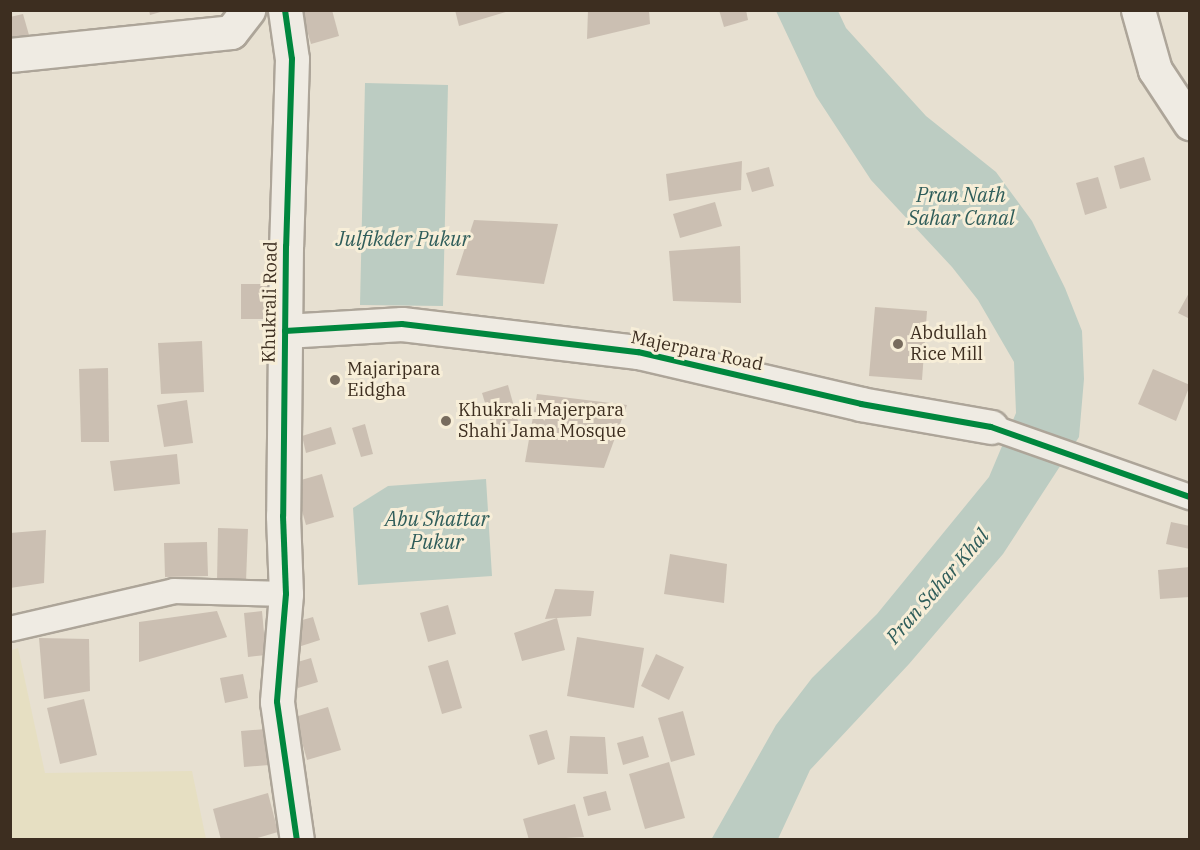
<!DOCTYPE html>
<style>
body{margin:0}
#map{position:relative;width:1200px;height:850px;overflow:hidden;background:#e7e0d1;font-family:"IBM Plex Serif",serif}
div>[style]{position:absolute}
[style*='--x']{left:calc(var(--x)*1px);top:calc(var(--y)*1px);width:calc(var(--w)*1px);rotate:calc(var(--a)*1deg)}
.farmland>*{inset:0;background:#e6dfc2}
.water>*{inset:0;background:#bcccc2}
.building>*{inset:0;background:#cbbfb2}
.roads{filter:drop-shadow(2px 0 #ada599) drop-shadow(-2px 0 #ada599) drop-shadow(0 2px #ada599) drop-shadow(0 -2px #ada599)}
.street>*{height:24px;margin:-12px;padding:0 12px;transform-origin:12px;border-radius:12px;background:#efebe3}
.secondary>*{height:33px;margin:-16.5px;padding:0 16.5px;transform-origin:16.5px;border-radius:16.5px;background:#efebe3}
.cycleway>*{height:6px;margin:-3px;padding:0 3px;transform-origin:3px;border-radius:3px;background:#00873e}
.dots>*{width:16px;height:16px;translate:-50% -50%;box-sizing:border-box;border:3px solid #f7eed8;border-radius:50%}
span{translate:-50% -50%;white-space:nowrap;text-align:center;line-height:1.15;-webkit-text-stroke:6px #f7eed8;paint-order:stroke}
.street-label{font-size:18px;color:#3d2e20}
.poi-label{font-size:18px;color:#3d2e20}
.left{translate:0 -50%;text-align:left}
.water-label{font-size:20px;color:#2f5d5a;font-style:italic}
.frame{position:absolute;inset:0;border:12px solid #3d2e20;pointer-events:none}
</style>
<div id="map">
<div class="farmland">
<i style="clip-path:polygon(18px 648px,45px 773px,192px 771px,206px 839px,11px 839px,10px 651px)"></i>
</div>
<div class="water">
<i style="clip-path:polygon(776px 11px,838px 11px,846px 28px,926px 116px,996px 172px,1032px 221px,1065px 288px,1082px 331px,1084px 379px,1079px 437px,1003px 554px,909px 664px,810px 770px,778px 839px,711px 840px,776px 725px,812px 678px,877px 614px,989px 477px,1016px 413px,1014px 362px,978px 300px,952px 267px,871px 180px,816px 96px)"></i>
<i style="clip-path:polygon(365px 83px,448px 85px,443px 306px,360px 305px)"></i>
<i style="clip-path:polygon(486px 479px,492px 576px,358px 585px,353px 508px,388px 486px)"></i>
</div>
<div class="building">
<i style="clip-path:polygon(149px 10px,164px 10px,164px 11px,150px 15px)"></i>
<i style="clip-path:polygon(301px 10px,332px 10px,339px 36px,311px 44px)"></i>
<i style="clip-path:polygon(455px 10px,509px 10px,509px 11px,459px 26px)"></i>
<i style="clip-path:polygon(588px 10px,649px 10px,650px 24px,587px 39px)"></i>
<i style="clip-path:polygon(719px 10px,746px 10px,748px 20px,724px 27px)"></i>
<i style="clip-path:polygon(23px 14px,29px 35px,10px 40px,10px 17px)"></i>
<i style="clip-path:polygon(1144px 157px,1151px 180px,1120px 189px,1114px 166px)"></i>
<i style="clip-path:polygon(742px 161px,741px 190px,669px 201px,666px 174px)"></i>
<i style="clip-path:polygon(769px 167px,774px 186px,752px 192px,746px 173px)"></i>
<i style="clip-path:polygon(1098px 177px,1107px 208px,1085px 215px,1076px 183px)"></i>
<i style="clip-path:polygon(715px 202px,722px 226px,680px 238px,673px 214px)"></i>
<i style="clip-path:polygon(474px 220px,558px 224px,544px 284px,456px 275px)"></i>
<i style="clip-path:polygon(740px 246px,741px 303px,673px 301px,669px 251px)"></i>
<i style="clip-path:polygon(241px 284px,269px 284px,269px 319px,241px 319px)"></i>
<i style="clip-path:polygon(1190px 291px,1190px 319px,1178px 313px)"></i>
<i style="clip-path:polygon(875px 307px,927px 311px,922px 380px,869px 376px)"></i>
<i style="clip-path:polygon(202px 341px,204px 392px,161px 394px,158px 343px)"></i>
<i style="clip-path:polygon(108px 368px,109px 442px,81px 442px,79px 369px)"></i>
<i style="clip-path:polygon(1153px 369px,1190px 385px,1176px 421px,1138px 404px)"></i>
<i style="clip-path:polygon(508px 385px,518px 421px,493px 429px,482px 393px)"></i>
<i style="clip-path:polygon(537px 394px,627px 405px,604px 468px,525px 462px)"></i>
<i style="clip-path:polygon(187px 400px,193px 443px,164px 447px,157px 405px)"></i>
<i style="clip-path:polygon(365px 424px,373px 454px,361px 457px,352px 428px)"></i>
<i style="clip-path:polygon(331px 427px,336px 444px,306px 453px,302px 436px)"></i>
<i style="clip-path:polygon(177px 454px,180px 484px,114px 491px,110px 461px)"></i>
<i style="clip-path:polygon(322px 474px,334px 517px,306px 525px,294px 482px)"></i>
<i style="clip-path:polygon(1171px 522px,1190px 526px,1190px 549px,1166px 544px)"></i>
<i style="clip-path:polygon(218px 528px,248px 529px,246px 582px,217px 581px)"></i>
<i style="clip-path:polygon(46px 530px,44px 583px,10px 588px,10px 533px)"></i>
<i style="clip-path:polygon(207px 542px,208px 576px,165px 577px,164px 543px)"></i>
<i style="clip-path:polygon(670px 554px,727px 564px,724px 603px,664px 594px)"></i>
<i style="clip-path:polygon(1190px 567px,1190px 597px,1160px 599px,1158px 570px)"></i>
<i style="clip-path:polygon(555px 589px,594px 591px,591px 616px,557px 618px,565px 650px,522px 661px,514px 633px,557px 618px,545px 619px)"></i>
<i style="clip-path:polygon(448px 605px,456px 634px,428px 642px,420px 613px)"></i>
<i style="clip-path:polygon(217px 611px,227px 637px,139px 662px,139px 622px)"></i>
<i style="clip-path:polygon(262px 611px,266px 655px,248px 657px,244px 613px)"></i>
<i style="clip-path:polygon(313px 617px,320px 640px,295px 648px,288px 624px)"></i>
<i style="clip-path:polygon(577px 637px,644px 648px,634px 708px,567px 696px)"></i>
<i style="clip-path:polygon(39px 638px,89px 639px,90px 691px,44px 699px)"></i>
<i style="clip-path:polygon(656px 654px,684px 667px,669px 700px,641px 686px)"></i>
<i style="clip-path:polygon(311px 658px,318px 682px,298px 688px,291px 664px)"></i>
<i style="clip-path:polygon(448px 660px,462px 708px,442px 714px,428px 666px)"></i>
<i style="clip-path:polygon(243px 674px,248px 698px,225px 703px,220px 678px)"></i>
<i style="clip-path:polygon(84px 699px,97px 755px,60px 764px,47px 708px)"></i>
<i style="clip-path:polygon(328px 707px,341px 750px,307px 760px,295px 717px)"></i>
<i style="clip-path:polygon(683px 711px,695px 755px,671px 762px,658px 718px)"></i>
<i style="clip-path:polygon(266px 729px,269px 765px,244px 767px,241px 731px)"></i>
<i style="clip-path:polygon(547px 730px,555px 759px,538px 765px,529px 735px)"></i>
<i style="clip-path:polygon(570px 736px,605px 737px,608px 774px,567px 773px)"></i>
<i style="clip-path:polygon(643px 736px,649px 757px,623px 765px,617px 743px)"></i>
<i style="clip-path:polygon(669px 762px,685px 818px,645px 829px,629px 774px)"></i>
<i style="clip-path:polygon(606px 791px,611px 810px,588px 816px,583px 797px)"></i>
<i style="clip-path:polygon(268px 793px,278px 832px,251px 840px,221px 840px,213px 809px)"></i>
<i style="clip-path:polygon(575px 804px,584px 837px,529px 840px,523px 819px)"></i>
</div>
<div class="roads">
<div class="street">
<i style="--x:991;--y:427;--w:211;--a:19.4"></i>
<i style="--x:10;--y:629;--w:168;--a:-13"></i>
<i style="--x:174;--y:591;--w:112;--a:1.5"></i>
</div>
<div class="secondary">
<i style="--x:285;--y:10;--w:49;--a:81.9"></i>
<i style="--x:292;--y:59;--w:187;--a:91.8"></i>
<i style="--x:286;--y:246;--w:270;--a:90.6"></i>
<i style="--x:283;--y:516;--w:78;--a:87.8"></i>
<i style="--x:286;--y:594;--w:108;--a:94.8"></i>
<i style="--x:277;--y:702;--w:139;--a:81.8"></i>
<i style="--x:1138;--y:10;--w:62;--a:74.2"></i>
<i style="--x:1155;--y:70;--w:64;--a:56.6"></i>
<i style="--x:10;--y:55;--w:222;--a:-5.9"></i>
<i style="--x:231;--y:32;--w:28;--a:-52"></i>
<i style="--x:285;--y:331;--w:117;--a:-3.4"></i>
<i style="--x:402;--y:324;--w:238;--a:6.8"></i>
<i style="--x:638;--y:352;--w:229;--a:13.1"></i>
<i style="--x:861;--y:404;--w:132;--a:10"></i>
</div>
</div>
<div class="cycleway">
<i style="--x:285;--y:10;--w:49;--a:81.9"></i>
<i style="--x:292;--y:59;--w:187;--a:91.8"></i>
<i style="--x:286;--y:246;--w:270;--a:90.6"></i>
<i style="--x:283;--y:516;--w:78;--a:87.8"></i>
<i style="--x:286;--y:594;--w:108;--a:94.8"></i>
<i style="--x:277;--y:702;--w:139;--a:81.8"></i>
<i style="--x:285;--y:331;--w:117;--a:-3.4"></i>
<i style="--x:402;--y:324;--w:238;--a:6.8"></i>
<i style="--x:638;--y:352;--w:229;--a:13.1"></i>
<i style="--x:861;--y:404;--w:132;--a:10"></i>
<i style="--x:991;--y:427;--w:211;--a:19.4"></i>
</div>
<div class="dots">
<i style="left:898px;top:344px;background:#786c5e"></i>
<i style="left:335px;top:380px;background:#786c5e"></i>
<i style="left:446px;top:421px;background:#786c5e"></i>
</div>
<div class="street-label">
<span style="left:270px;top:302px;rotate:-89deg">Khukrali Road</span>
<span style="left:697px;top:351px;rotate:12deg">Majerpara Road</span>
</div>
<div class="poi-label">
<span class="left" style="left:910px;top:344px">Abdullah<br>Rice Mill</span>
<span class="left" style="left:347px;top:380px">Majaripara<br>Eidgha</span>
<span class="left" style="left:458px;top:421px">Khukrali Majerpara<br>Shahi Jama Mosque</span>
</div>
<div class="water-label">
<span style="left:961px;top:206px">Pran Nath<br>Sahar Canal</span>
<span style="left:403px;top:238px">Julfikder Pukur</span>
<span style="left:437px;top:530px">Abu Shattar<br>Pukur</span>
<span style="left:937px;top:586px;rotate:-49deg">Pran Sahar Khal</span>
</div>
<div class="frame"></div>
</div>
